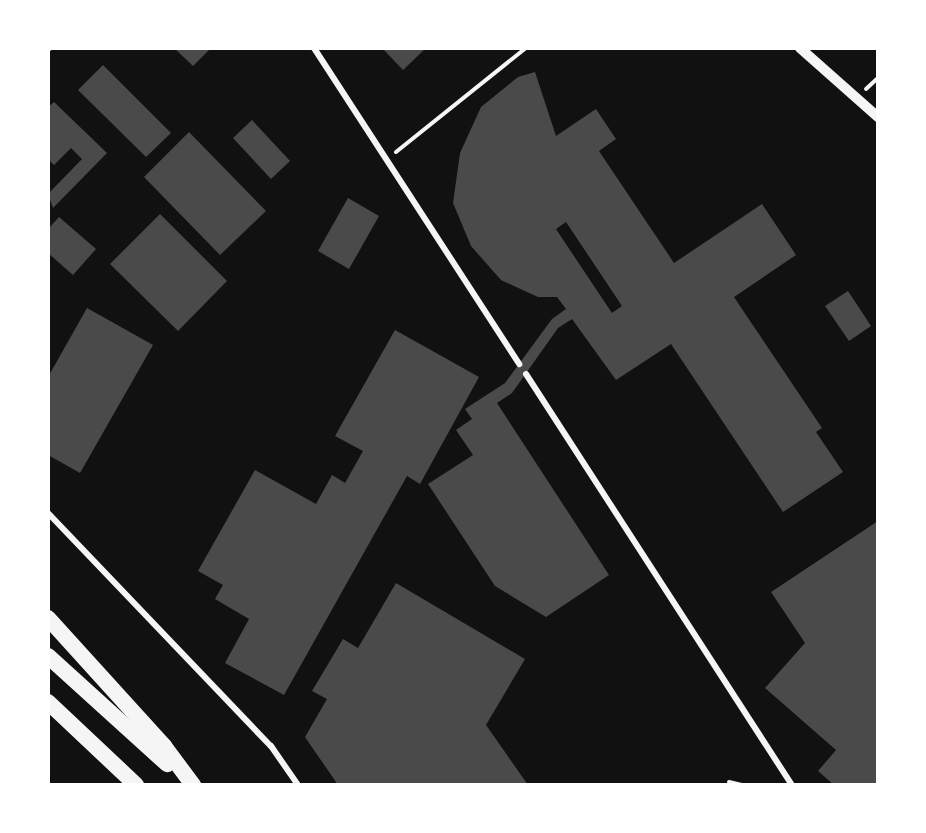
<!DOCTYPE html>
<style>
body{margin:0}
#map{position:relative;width:926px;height:833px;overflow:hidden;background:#111;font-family:"Titillium Web",sans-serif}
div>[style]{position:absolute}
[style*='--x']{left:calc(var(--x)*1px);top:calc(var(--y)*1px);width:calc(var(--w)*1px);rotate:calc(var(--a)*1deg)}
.building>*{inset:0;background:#4a4a4a}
.path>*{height:4px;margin:-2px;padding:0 2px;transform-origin:2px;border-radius:2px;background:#f5f5f5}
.minor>*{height:6px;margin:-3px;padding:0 3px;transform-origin:3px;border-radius:3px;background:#f5f5f5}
.tertiary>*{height:10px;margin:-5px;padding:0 5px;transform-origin:5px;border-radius:5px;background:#f5f5f5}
.trunk>*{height:16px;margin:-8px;padding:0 8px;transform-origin:8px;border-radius:8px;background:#f5f5f5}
span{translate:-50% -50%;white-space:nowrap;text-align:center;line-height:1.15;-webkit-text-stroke:4.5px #fff;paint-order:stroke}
.frame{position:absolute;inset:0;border:50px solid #fff;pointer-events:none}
</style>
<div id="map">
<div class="building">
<i style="clip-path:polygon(174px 48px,211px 48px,193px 66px)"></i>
<i style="clip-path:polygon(382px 48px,426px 48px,403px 70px)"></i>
<i style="clip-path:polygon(103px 65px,171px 133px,146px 157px,78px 90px)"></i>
<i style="clip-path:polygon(evenodd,535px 72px,556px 136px,596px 109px,616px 139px,599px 151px,674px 263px,762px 204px,796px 255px,734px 297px,822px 428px,816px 432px,843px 472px,783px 512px,671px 344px,616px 380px,572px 319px,558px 328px,512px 393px,497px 403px,609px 575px,546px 617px,495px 586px,428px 484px,473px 455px,456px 430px,472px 419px,465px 409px,505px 383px,552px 319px,566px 309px,557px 297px,538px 297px,501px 280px,471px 246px,453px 203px,460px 153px,481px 107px,518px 77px,535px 72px,566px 222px,622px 306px,612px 313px,556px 229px,566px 222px)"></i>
<i style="clip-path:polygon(54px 102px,107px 153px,53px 208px,48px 194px,82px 159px,71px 148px,54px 165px,48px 159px,48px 107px)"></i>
<i style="clip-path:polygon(252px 120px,290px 161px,271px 179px,233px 138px)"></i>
<i style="clip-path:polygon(189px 132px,266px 211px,220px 255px,144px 177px)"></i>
<i style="clip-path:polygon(348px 198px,379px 216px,349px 269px,318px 251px)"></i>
<i style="clip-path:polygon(160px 214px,227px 281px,178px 331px,110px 264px)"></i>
<i style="clip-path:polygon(59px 217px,96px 249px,73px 275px,48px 253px,48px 229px)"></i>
<i style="clip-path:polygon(848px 291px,871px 326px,849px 341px,825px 306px)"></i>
<i style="clip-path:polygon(87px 308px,153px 345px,80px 473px,48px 455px,48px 377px)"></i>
<i style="clip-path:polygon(395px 330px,479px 377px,420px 484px,407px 476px,284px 695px,225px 663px,249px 619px,215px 599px,223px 585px,198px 571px,255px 470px,316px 504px,332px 475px,345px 483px,363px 451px,335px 436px)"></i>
<i style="clip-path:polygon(878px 521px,878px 785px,834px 785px,818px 771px,836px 750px,765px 688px,805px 643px,771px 592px)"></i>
<i style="clip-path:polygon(396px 583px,525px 659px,486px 725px,528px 785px,338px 785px,305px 737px,327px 699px,312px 691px,343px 639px,358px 648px)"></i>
</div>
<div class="path">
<i style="--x:866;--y:89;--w:16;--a:-43"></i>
<i style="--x:396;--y:152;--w:166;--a:-38.7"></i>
<i style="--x:729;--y:782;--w:13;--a:13"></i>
</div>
<div class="minor">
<i style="--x:314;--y:48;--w:377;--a:57"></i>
<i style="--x:48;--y:49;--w:1;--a:-45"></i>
<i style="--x:526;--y:374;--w:490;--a:57.1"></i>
<i style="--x:48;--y:513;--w:323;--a:46.3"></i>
<i style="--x:271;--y:746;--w:47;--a:55.3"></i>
</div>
<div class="tertiary">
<i style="--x:800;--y:48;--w:104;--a:41.5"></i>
</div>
<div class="trunk">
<i style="--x:48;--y:618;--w:173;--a:47.8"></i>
<i style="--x:164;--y:746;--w:49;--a:53.4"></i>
<i style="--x:48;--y:656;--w:161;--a:42.2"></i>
<i style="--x:48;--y:702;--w:121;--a:43.3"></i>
</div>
<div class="frame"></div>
</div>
